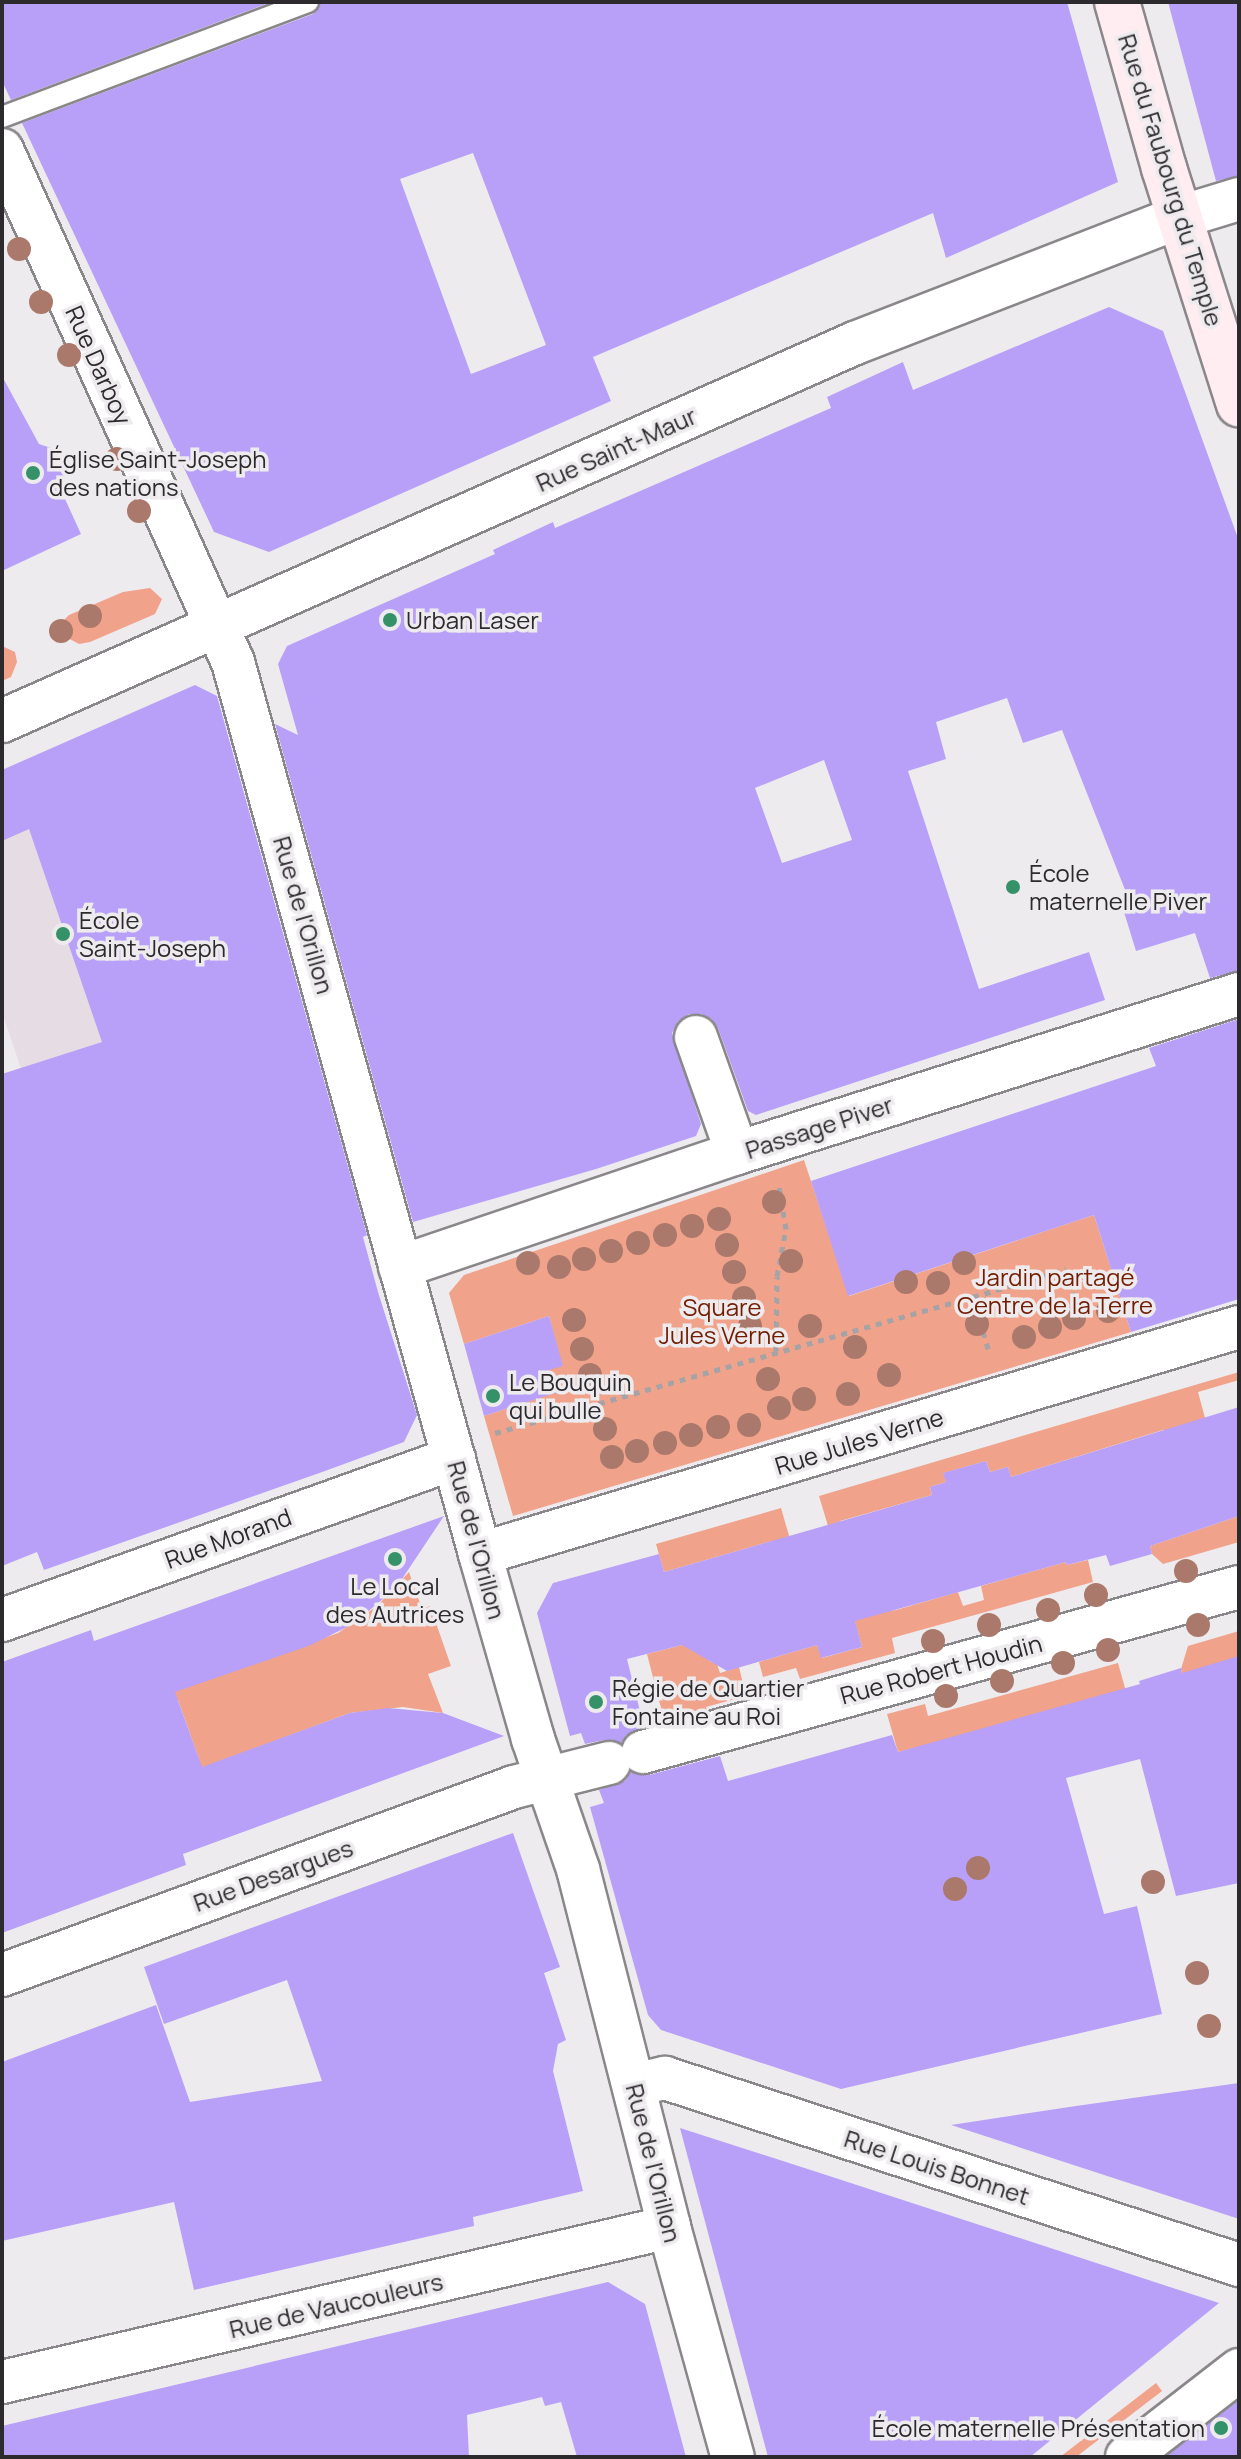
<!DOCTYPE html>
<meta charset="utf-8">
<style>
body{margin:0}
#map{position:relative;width:1241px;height:2459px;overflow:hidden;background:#eeebee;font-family:Manrope,sans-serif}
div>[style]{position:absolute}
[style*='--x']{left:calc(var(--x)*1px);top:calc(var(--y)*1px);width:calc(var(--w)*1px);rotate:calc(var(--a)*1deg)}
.built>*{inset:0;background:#e6dce4}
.green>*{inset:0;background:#f0a28a}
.building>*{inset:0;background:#b8a0f8}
.path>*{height:5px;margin-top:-2.5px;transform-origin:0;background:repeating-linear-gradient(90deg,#a5a3a5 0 6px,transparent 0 12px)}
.roads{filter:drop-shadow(2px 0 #8a878a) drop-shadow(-2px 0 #8a878a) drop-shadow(0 2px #8a878a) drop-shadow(0 -2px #8a878a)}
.lane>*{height:20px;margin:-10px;padding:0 10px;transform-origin:10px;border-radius:10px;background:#fff}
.street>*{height:42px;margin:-21px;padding:0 21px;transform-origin:21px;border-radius:21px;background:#fff}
.secondary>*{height:44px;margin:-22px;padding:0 22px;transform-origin:22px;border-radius:22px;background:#ffedf1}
.trees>*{width:24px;height:24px;margin:-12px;border-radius:50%;background:#aa796b}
.dots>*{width:22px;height:22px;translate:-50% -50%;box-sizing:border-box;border:4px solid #eeebee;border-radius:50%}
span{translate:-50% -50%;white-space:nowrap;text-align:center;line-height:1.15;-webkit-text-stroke:7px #eeebee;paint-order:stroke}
.street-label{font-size:24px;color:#2c2a2c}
.poi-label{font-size:24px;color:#2c2a2c}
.left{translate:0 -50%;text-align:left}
.right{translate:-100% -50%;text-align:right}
.park-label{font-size:24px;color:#721c00}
.frame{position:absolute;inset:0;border:4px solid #2c2a2c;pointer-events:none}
</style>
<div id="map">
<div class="built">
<i style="clip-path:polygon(2px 770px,196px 1140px,60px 1185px,2px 1012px)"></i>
</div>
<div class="green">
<i style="clip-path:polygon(150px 588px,162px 599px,155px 614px,90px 642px,79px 644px,66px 637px,64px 620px,69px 615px,123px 592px)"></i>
<i style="clip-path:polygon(2px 646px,15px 652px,17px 662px,11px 677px,2px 681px)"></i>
<i style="clip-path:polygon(804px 1160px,849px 1296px,1094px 1215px,1131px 1332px,513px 1516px,484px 1416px,557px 1392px,544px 1367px,555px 1340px,549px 1316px,464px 1344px,449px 1293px,464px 1275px)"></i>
<i style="clip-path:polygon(1239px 1372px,1239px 1380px,1198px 1392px,1208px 1429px,1163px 1430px,1011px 1477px,1008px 1467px,990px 1472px,986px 1461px,944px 1473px,946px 1482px,930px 1487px,932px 1495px,840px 1521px,831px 1536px,819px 1496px)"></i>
<i style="clip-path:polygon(781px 1508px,792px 1546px,772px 1541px,664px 1572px,656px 1544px)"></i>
<i style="clip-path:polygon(1239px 1516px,1239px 1542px,1163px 1564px,1152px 1554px,1150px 1546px)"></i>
<i style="clip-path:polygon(1088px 1560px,1093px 1582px,892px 1638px,895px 1653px,800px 1679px,796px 1668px,763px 1677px,759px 1662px,817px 1645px,822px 1658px,862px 1647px,853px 1615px,896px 1610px,958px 1592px,963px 1606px,984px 1600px,981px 1586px,1066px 1562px,1067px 1565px)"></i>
<i style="clip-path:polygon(409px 1572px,422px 1609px,430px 1606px,451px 1666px,428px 1674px,443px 1713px,403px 1707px,350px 1713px,185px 1774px,199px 1759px,178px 1700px,161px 1696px,338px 1633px,377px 1606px)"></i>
<i style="clip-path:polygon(1239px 1631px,1239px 1656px,1184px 1679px,1181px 1669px,1188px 1646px)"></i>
<i style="clip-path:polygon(686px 1644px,711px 1662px,716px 1661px,720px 1673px,739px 1667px,746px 1696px,706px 1707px,707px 1713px,665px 1724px,647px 1654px)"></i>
<i style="clip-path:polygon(1118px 1663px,1127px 1695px,898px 1752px,887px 1714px,925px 1704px,928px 1716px)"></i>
<i style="clip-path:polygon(1156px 2383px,1162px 2391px,1076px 2457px,1060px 2457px)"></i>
</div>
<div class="building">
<i style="clip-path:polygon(2px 2px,271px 2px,11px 100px,2px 81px)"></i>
<i style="clip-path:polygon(evenodd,321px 2px,1067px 2px,1118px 182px,946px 258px,933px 213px,593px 357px,611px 401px,269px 552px,214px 532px,22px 123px,313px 14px,321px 2px,473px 153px,546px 345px,471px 374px,400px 179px,473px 153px)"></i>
<i style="clip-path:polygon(1168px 2px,1239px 2px,1239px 176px,1216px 181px)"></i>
<i style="clip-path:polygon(evenodd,1109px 307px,1163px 331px,1239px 541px,1239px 971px,1210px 978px,1195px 933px,1136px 951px,1124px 912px,1133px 910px,1062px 730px,1023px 743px,1007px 698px,936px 722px,946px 759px,908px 771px,979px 989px,1089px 952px,1105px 1000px,756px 1115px,748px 1111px,718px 1028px,712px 1019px,701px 1014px,689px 1014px,678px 1021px,672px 1033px,701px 1124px,696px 1136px,596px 1169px,413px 1222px,275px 724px,298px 735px,278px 664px,287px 646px,495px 554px,493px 550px,553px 522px,555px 528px,831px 408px,827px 397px,903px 362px,913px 390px,1109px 307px,824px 760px,852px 840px,782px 863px,755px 788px,824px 760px)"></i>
<i style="clip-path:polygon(2px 376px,39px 444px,60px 451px,67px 465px,60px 488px,81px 534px,2px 571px)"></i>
<i style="clip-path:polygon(195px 685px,217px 696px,367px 1235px,363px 1237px,378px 1292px,417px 1415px,404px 1442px,325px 1471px,44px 1570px,37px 1552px,2px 1566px,2px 1074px,102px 1042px,29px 829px,2px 841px,2px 770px)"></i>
<i style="clip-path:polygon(1239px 1019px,1239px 1299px,1131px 1332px,1094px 1215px,848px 1296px,811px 1181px,1156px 1066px,1149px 1048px)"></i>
<i style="clip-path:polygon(549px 1316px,563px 1366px,549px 1370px,558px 1392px,484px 1416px,464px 1344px)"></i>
<i style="clip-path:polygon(1239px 1407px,1239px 1516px,1150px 1546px,1152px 1554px,1110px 1566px,1106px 1555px,1067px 1565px,1066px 1562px,855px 1621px,862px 1647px,821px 1658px,817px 1645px,727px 1671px,682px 1645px,627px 1659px,644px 1727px,626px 1735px,621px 1743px,604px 1740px,585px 1744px,581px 1733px,570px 1736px,537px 1613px,553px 1583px,659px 1554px,664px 1572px,932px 1495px,930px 1487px,946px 1482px,943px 1473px,986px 1461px,990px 1472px,1008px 1467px,1011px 1477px)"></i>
<i style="clip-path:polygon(444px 1516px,396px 1588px,353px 1624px,311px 1645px,175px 1692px,202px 1767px,350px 1713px,388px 1708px,443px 1713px,504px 1736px,183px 1854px,186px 1865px,2px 1933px,2px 1662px,91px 1630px,94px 1641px)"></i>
<i style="clip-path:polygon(1239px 1656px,1239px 1883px,1176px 1896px,1140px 1759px,1066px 1778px,1104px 1914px,1137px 1906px,1162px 2014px,841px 2089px,661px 2030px,648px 2015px,590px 1807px,604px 1803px,599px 1790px,625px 1781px,631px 1772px,649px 1775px,720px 1756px,728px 1781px,892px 1735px,898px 1752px,1140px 1684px,1139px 1681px,1181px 1668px,1182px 1673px)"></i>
<i style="clip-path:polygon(513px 1833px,560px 1967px,544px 1973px,566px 2040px,558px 2044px,553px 2071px,583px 2191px,473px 2217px,474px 2226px,194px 2290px,174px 2202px,2px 2241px,2px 2062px,156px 2005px,190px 2102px,322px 2081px,287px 1980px,164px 2024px,144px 1967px)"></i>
<i style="clip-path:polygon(1239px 2083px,1239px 2219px,951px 2125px,1076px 2106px)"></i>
<i style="clip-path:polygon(680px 2128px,820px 2173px,1219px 2303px,1030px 2457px,768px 2457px)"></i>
<i style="clip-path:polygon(608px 2282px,645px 2304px,686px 2457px,577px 2457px,561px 2402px,545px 2406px,542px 2397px,467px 2415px,469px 2457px,2px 2457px,2px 2426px)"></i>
<i style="clip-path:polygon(1239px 2400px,1239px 2457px,1166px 2457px,1173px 2451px)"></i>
</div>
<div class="path">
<i style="--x:973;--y:1297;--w:97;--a:-16.8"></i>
<i style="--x:1066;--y:1269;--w:53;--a:74.6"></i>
<i style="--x:776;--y:1351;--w:75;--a:-89.2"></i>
<i style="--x:777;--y:1276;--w:48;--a:-79.2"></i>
<i style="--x:786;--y:1229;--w:44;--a:-99.2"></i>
<i style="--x:495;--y:1433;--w:497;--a:-15.9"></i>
<i style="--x:973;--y:1297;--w:60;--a:73.7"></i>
</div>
<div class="roads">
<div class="lane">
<i style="--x:2;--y:117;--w:327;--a:-20.6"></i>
</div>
<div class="street">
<i style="--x:2;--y:150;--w:562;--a:65.72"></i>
<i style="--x:233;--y:662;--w:926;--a:74.52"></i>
<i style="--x:480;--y:1554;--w:192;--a:74"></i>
<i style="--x:533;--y:1739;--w:138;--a:70.9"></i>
<i style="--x:578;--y:1869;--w:369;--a:75.7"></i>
<i style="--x:669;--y:2227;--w:239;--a:74.5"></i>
<i style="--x:2;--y:721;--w:933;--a:-23.9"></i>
<i style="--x:855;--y:343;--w:349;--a:-21.2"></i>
<i style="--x:1180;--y:217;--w:62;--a:-17"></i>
<i style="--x:696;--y:1037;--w:123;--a:70.5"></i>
<i style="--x:400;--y:1267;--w:356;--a:-18.7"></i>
<i style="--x:737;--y:1153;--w:527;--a:-17.57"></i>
<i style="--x:480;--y:1554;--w:792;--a:-16.65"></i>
<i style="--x:2;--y:1620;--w:480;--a:-19.7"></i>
<i style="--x:643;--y:1752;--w:618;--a:-15.47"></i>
<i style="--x:2;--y:1975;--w:545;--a:-20.16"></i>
<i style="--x:514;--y:1787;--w:98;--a:-14.2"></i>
<i style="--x:634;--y:2085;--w:32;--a:-13"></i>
<i style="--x:665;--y:2078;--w:604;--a:18.04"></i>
<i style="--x:2;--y:2382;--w:685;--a:-13.08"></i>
<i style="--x:1127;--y:2457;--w:142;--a:-37.8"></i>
</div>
<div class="secondary">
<i style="--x:1117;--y:2;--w:173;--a:74.2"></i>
<i style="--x:1164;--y:168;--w:248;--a:72.4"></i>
</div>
</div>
<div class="trees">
<i style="left:19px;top:249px"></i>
<i style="left:41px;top:302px"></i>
<i style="left:69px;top:355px"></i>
<i style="left:117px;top:459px"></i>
<i style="left:139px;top:511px"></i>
<i style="left:90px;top:616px"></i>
<i style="left:61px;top:631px"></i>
<i style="left:774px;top:1202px"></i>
<i style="left:719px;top:1219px"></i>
<i style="left:692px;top:1226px"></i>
<i style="left:665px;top:1235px"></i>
<i style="left:638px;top:1243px"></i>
<i style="left:727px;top:1245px"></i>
<i style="left:611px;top:1251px"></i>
<i style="left:584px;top:1259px"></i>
<i style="left:791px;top:1261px"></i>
<i style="left:528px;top:1263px"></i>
<i style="left:964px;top:1263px"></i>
<i style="left:559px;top:1267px"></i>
<i style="left:734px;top:1272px"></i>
<i style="left:906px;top:1282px"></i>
<i style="left:938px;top:1283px"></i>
<i style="left:744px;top:1298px"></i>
<i style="left:1108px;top:1311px"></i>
<i style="left:1074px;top:1318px"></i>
<i style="left:574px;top:1320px"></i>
<i style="left:977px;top:1324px"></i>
<i style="left:750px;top:1326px"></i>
<i style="left:810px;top:1326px"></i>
<i style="left:1050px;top:1327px"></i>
<i style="left:1024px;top:1337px"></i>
<i style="left:855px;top:1347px"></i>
<i style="left:582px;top:1349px"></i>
<i style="left:590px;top:1375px"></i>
<i style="left:889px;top:1375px"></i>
<i style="left:768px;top:1379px"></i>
<i style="left:848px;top:1394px"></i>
<i style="left:804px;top:1399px"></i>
<i style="left:779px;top:1408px"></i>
<i style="left:749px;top:1425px"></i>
<i style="left:718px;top:1427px"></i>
<i style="left:605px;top:1429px"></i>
<i style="left:691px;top:1435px"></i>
<i style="left:665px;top:1443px"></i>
<i style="left:637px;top:1451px"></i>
<i style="left:612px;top:1457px"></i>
<i style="left:1186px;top:1571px"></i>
<i style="left:1096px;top:1595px"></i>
<i style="left:1048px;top:1610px"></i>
<i style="left:989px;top:1625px"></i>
<i style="left:1198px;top:1625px"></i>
<i style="left:933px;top:1641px"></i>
<i style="left:1108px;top:1650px"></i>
<i style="left:1063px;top:1663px"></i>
<i style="left:1002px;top:1681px"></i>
<i style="left:946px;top:1696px"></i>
<i style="left:978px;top:1868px"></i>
<i style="left:1153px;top:1882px"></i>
<i style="left:955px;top:1889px"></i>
<i style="left:1197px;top:1973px"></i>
<i style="left:1209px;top:2026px"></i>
</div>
<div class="dots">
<i style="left:33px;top:473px;background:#349168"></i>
<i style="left:390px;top:620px;background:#349168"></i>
<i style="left:1013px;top:887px;background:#349168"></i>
<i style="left:63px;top:934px;background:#349168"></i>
<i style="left:493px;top:1396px;background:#349168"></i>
<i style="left:395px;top:1559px;background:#349168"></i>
<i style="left:596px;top:1702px;background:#349168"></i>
<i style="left:1221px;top:2428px;background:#349168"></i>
</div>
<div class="street-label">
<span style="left:1171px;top:180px;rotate:73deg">Rue du Faubourg du Temple</span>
<span style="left:99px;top:365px;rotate:66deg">Rue Darboy</span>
<span style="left:616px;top:449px;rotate:-24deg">Rue Saint-Maur</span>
<span style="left:304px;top:915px;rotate:74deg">Rue de l'Orillon</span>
<span style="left:819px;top:1127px;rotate:-18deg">Passage Piver</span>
<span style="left:859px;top:1441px;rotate:-17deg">Rue Jules Verne</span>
<span style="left:228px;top:1538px;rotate:-20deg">Rue Morand</span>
<span style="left:477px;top:1540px;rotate:75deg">Rue de l'Orillon</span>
<span style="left:941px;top:1669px;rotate:-15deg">Rue Robert Houdin</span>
<span style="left:273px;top:1875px;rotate:-20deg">Rue Desargues</span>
<span style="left:654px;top:2163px;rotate:76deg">Rue de l'Orillon</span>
<span style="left:937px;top:2167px;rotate:18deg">Rue Louis Bonnet</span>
<span style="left:336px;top:2305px;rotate:-13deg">Rue de Vaucouleurs</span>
</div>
<div class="poi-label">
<span class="left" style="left:49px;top:473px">Église Saint-Joseph<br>des nations</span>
<span class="left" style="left:406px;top:620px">Urban Laser</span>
<span class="left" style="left:1029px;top:887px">École<br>maternelle Piver</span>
<span class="left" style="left:79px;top:934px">École<br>Saint-Joseph</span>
<span class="left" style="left:509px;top:1396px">Le Bouquin<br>qui bulle</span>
<span style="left:395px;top:1600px">Le Local<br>des Autrices</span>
<span class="left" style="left:612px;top:1702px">Régie de Quartier<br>Fontaine au Roi</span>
<span class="right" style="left:1205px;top:2428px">École maternelle Présentation</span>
</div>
<div class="park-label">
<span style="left:1055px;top:1291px">Jardin partagé<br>Centre de la Terre</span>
<span style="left:722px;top:1321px">Square<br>Jules Verne</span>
</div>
<div class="frame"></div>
</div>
